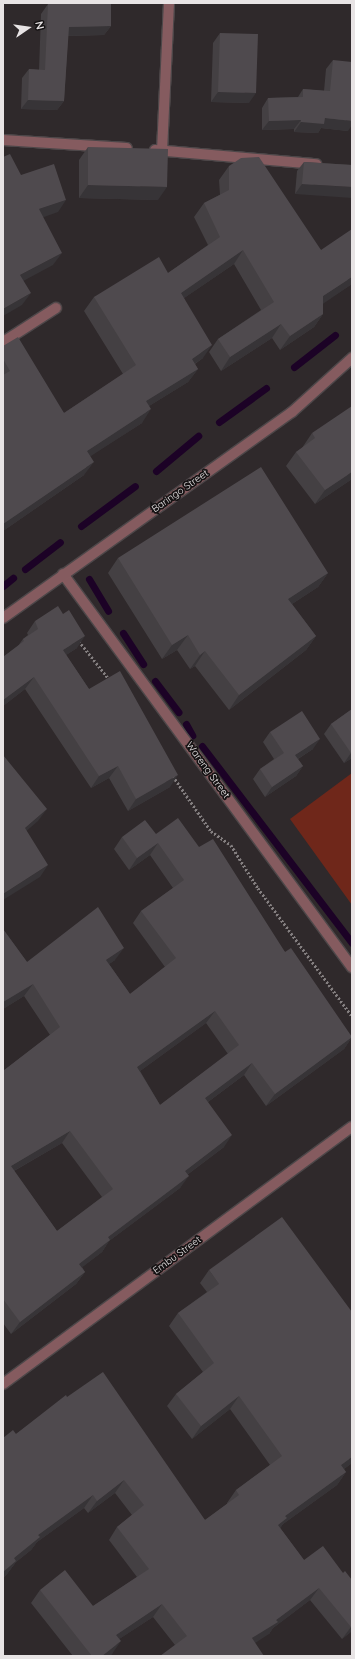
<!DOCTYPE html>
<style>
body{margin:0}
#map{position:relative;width:355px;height:1659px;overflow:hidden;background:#2f292b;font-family:Quicksand,sans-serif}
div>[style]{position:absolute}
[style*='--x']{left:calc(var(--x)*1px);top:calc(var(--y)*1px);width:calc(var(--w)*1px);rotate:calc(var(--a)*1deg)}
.green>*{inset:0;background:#6f271a}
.stream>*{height:7px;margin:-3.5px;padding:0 3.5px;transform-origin:3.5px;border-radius:3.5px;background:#1c0226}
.path>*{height:2.5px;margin-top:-1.25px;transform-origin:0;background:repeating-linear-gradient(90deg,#847f80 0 2px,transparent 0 4px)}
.roads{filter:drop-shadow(1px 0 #4d4749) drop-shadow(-1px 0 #4d4749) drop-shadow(0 1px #4d4749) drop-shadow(0 -1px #4d4749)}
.minor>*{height:10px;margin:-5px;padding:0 5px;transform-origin:5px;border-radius:5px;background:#855b5f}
.wall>*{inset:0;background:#444043}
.shaded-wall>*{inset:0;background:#373437}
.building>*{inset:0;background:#4f4a4e}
span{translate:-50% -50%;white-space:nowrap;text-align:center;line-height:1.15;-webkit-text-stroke:3.5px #151213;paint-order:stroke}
.street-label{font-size:10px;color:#e8e4e5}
.frame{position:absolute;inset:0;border:4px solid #e8e4e5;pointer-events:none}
.north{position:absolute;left:8px;top:8px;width:40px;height:40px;-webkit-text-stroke:3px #151213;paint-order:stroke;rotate:77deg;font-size:11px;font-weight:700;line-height:16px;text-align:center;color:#e8e4e5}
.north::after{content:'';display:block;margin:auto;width:14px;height:18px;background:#e8e4e5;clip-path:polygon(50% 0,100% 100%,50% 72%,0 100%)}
</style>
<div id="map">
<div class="green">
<i style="clip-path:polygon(352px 773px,352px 905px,290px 819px)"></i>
</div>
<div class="stream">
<i style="--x:294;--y:367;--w:52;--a:-38"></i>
<i style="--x:219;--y:422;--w:58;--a:-35.9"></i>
<i style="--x:156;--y:471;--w:55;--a:-39.8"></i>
<i style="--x:81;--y:526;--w:67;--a:-36.5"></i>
<i style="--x:25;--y:569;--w:44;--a:-37.6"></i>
<i style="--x:89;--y:579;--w:37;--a:59"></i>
<i style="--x:3;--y:586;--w:13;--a:-39"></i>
<i style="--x:123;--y:633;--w:37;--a:57"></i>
<i style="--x:155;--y:681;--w:39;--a:53"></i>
<i style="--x:186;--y:724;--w:13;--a:61"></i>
<i style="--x:202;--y:746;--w:248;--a:52.7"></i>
</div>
<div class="path">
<i style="--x:79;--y:641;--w:48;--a:51.7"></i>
<i style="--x:173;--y:776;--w:67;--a:55.4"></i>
<i style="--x:211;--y:831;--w:24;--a:35"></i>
<i style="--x:231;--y:845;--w:51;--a:57.9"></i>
<i style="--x:258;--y:888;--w:159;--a:53.7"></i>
</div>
<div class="roads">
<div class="minor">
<i style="--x:3;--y:140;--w:124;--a:3.7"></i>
<i style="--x:155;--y:150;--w:162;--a:5"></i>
<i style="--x:162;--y:151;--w:148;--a:-87.3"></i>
<i style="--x:3;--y:342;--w:63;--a:-32.7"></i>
<i style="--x:63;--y:574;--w:488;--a:53.7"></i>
<i style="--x:3;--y:618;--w:355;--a:-35.5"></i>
<i style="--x:292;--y:412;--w:81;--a:-42"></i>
<i style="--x:3;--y:1384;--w:433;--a:-36.4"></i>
</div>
</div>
<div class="wall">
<i style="clip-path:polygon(48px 4px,111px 26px,104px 35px,68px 36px,64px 101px,57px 110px,21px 109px,22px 78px,29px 69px,39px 70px,41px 14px)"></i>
<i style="clip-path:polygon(220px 33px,249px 103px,211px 102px,213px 43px)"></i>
<i style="clip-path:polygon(333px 60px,348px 131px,321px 128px,318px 133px,294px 132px,294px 129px,262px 130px,262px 108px,268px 98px,298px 97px,303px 89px,324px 91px,326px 69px)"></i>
<i style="clip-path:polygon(88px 147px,158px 200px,79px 198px,79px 160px)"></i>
<i style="clip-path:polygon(304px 162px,352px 165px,295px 194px,297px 171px)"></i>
<i style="clip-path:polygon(229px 166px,321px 250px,352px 284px,323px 303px,323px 314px,314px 327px,280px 350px,272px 338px,221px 371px,209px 352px,218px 339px,261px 310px,234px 264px,184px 298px,203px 358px,195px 364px,198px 369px,188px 382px,149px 406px,142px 423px,90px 456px,84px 475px,3px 531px,3px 346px,64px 413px,123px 374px,84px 311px,94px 297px,168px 273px,208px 245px,194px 217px,204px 203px,220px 195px,219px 180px)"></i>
<i style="clip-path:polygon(312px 433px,352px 479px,315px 504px,286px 466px,296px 452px,302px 448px)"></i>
<i style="clip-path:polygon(118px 558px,328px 573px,318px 587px,292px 604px,316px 636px,306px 650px,229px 710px,195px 666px,190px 669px,177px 650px,162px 659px,108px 573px)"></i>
<i style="clip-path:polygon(35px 621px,77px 648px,66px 655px,89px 689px,170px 787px,128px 811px,109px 778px,91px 788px,25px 689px,3px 706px,3px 657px,18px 646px,23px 639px,28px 635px,27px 633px)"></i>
<i style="clip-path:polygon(352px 709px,352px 758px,344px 763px,324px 734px,331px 724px)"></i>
<i style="clip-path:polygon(270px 732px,313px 749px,298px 759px,303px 766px,296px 776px,265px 797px,253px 779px,260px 769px,274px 759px,263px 742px)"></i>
<i style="clip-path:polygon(evenodd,156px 834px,199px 847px,285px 952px,352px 1037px,344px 1049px,266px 1106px,244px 1075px,208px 1102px,224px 1147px,187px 1175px,180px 1188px,109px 1241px,102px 1252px,82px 1267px,85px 1272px,76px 1284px,11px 1334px,3px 1323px,3px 1071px,50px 1035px,24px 996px,3px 1009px,3px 929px,27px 962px,115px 960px,109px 964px,130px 994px,165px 967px,133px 923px,141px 911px,173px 888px,150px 855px,129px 870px,114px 849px,122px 837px,156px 834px,206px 1023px,228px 1054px,160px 1105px,140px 1071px,206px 1023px,156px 834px,62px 1143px,102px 1197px,57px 1231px,14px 1171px,62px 1143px)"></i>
<i style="clip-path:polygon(209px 1270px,352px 1463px,344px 1469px,346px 1472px,337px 1485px,283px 1524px,280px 1528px,304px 1560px,343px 1573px,352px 1580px,352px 1631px,342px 1639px,310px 1600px,273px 1628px,269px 1634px,175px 1645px,153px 1617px,119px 1639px,112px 1654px,109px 1656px,73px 1656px,31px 1603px,40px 1590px,93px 1606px,137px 1577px,109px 1540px,117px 1527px,132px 1515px,115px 1493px,88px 1513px,84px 1508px,37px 1542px,31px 1550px,16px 1562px,7px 1574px,3px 1578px,3px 1438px,16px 1434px,67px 1397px,205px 1520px,227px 1504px,227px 1503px,236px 1490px,270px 1465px,230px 1409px,192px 1439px,167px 1406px,176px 1394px,203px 1372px,169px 1326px,178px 1313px,207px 1292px,200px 1283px)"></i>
</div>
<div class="shaded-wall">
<i style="clip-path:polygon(111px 26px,104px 35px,62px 36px,69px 27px)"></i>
<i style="clip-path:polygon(218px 92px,256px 93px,249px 103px,211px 102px)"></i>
<i style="clip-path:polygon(28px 100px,64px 101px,57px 110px,21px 109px)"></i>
<i style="clip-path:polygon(325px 118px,352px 121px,352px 125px,348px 131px,321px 128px,318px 133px,294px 132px,301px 122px)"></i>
<i style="clip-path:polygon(301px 120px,294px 129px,262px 130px,269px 121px)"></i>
<i style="clip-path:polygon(302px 184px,352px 187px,352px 198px,295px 194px)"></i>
<i style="clip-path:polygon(88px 185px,167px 187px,158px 200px,79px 198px)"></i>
<i style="clip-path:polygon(66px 200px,58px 212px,30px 222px,39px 209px)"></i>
<i style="clip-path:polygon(243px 250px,234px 264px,171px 307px,181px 293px)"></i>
<i style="clip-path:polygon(62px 253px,53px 265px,12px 287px,20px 275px)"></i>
<i style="clip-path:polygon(352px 277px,352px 284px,314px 310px,323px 296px)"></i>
<i style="clip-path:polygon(31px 293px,22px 305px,3px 316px,3px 309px)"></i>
<i style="clip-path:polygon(323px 314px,314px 327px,280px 350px,290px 336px)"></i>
<i style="clip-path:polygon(281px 324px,272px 338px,221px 371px,230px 357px)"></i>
<i style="clip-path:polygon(212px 345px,203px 358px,182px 372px,192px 359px)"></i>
<i style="clip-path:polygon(198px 369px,188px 382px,136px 414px,146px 401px)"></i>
<i style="clip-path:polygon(151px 409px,142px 423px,77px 465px,87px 451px)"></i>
<i style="clip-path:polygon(94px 462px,84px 475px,3px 531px,3px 524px)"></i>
<i style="clip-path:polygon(352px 472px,352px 479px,315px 504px,325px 490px)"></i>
<i style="clip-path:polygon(328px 573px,318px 587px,278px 613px,288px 599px)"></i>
<i style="clip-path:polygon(188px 635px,177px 650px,162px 659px,172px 645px)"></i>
<i style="clip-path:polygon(85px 636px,77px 648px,55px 662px,63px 650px)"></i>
<i style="clip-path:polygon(316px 636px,306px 650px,229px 710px,239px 695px)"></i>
<i style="clip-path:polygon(205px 651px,195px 666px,190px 669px,200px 655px)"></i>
<i style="clip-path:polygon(34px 677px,25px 689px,3px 706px,3px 700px)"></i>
<i style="clip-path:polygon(320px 739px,313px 749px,288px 765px,295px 755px)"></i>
<i style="clip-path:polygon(351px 753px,352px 753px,352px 758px,344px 763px)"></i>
<i style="clip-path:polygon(118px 766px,109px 778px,91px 788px,99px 776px)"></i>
<i style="clip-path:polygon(303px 766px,296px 776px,265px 797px,272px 787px)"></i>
<i style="clip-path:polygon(178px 775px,170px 787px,128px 811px,136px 799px)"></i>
<i style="clip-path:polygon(47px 809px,38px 821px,16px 840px,25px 828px)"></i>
<i style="clip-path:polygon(158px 843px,150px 855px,129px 870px,137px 858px)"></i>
<i style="clip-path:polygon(48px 865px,40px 877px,3px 900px,3px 894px)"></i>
<i style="clip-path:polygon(124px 948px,115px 960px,97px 972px,106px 960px)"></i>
<i style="clip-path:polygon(33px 984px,24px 996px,3px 1009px,3px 1002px)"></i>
<i style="clip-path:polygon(215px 1011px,206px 1023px,129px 1079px,137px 1067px)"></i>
<i style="clip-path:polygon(352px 1037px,344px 1049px,266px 1106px,275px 1094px)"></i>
<i style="clip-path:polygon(252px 1063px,244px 1075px,197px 1110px,205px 1098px)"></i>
<i style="clip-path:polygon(70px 1131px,62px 1143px,3px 1177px,11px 1166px)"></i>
<i style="clip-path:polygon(232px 1135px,224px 1147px,176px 1183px,185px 1171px)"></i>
<i style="clip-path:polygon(189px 1176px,180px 1188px,109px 1241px,102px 1252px,71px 1276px,79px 1264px,108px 1237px)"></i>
<i style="clip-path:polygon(85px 1272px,76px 1284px,11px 1334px,20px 1322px)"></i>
<i style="clip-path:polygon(239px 1396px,230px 1409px,192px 1439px,201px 1426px)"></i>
<i style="clip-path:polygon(352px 1457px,352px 1463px,332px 1478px,341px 1465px)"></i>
<i style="clip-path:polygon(346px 1472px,337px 1485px,283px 1524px,278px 1531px,278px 1525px,285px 1516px)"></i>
<i style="clip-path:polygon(124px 1480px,115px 1493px,88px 1513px,97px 1501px)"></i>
<i style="clip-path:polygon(93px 1495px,84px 1508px,37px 1542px,31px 1550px,16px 1562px,7px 1574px,3px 1578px,3px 1572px,14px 1558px,38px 1535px)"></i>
<i style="clip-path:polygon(319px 1588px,310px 1600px,273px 1628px,269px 1634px,243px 1651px,252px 1638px)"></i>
<i style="clip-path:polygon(162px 1604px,153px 1617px,107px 1647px,116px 1635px)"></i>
<i style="clip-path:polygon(352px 1625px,352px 1631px,342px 1639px,351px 1627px)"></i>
<i style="clip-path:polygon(121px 1641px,112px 1654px,109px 1656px,102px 1656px)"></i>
</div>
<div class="building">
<i style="clip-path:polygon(98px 3px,111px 3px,111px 26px,69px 27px,64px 101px,28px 100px,29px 69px,45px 70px,48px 4px)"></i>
<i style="clip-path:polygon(220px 33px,258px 34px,256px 93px,218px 92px)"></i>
<i style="clip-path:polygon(333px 60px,352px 62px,352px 121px,325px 118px,324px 124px,301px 122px,301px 120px,269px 121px,268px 98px,303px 97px,303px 89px,330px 91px)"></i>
<i style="clip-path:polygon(88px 147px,168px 149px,167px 187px,88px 185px)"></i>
<i style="clip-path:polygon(10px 154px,21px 175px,54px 164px,66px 200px,39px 209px,62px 253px,20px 275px,31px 293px,3px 309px,3px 157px)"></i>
<i style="clip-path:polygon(259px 157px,321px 250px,352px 229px,352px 277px,323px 296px,323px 314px,290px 336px,281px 324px,230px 357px,218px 339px,274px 302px,243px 250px,181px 293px,212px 345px,192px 359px,198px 369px,146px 401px,151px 409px,87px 451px,94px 462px,3px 524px,3px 375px,10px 371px,3px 359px,3px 346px,18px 337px,64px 413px,136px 365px,94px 297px,159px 257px,168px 273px,220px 237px,204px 203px,229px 190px,229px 166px,241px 158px)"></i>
<i style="clip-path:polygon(304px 162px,352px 165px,352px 187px,302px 184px)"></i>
<i style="clip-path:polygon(352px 406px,352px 472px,325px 490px,296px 452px,315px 438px,312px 433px)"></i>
<i style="clip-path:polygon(261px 467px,328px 573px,288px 599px,316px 636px,239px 695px,205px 651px,200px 655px,188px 635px,172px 645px,118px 558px)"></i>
<i style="clip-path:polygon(58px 606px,63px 614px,69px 610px,85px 636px,63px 650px,89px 689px,120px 671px,178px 775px,136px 799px,118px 766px,99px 776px,34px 677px,3px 700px,3px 657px,24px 641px,23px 639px,38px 629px,35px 621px)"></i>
<i style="clip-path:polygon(352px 709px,352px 753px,351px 753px,331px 724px)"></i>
<i style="clip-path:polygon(302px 711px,320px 739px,295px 755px,303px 766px,272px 787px,260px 769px,284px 753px,270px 732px)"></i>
<i style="clip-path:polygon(3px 755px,47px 809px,25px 828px,48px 865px,3px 894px)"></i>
<i style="clip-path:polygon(evenodd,178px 818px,199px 847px,213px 839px,285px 952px,291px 948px,352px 1037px,275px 1094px,252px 1063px,205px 1098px,232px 1135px,185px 1171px,189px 1176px,108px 1237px,110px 1240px,79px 1264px,85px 1272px,20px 1322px,3px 1299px,3px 1071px,60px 1027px,33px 984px,3px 1002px,3px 929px,27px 962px,98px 907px,124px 948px,106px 960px,130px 994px,176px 958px,141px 911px,184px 880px,158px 843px,137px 858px,122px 837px,145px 820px,156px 834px,178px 818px,215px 1011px,239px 1045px,160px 1105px,137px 1067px,215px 1011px,178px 818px,70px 1131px,113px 1189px,57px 1231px,11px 1166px,70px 1131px)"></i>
<i style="clip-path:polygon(282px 1217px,352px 1312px,352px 1457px,341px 1465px,346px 1472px,285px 1516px,287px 1518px,278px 1525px,304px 1560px,323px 1546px,343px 1573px,345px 1571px,352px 1580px,352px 1625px,351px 1627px,319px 1588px,276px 1620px,278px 1622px,252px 1638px,264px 1656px,160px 1656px,187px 1636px,162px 1604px,116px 1635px,121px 1641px,102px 1656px,92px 1656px,40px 1590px,65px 1570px,93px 1606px,149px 1569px,117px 1527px,144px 1505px,124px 1480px,97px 1501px,93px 1495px,38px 1535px,40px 1537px,14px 1558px,16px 1561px,3px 1572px,3px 1438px,13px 1430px,16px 1434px,66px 1395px,67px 1397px,103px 1372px,205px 1520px,239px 1495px,236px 1490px,282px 1456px,239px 1396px,201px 1426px,176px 1394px,214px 1363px,178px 1313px,219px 1284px,209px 1270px)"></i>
</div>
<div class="street-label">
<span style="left:180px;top:491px;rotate:-35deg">Baringo Street</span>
<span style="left:208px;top:770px;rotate:54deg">Wareng Street</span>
<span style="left:177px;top:1255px;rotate:-36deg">Embu Street</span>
</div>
<div class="frame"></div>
<div class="north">N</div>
</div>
